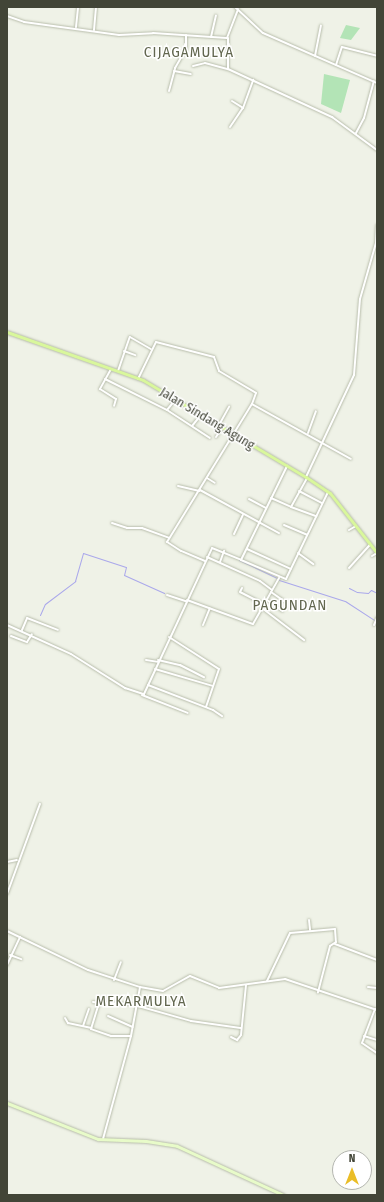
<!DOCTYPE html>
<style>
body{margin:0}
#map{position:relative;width:384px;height:1202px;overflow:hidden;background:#eff2e7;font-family:"Fira Sans Condensed",sans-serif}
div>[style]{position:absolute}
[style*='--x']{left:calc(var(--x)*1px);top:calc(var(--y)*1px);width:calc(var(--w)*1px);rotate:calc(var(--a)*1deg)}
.green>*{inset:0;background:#b3e4b6}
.stream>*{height:1px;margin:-0.5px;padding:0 0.5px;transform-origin:0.5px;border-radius:0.5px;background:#aaa8eb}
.roads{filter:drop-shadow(0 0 1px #b8bdab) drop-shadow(0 0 1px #b8bdab)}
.minor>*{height:2px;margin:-1px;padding:0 1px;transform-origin:1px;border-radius:1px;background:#fff}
.secondary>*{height:3px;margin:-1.5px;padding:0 1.5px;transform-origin:1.5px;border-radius:1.5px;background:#e8fbc9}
.primary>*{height:3px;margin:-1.5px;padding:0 1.5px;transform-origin:1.5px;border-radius:1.5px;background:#d9f79c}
span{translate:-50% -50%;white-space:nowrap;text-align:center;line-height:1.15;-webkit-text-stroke:3px #fff;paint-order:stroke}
.street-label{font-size:13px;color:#424537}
.quarter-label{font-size:15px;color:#62674f;letter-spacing:1px}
.frame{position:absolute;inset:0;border:8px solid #424537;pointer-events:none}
.north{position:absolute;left:332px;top:1150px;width:40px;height:40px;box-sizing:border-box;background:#fff;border:1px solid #b3b5af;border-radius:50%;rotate:0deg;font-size:11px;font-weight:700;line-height:16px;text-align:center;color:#424537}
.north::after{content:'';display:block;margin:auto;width:14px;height:18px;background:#eabd27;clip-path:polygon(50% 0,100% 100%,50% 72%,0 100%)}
</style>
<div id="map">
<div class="green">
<i style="clip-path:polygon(346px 25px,360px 28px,351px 40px,340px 38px)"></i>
<i style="clip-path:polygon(324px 74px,350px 80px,341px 113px,321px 104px)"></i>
</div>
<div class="stream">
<i style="--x:239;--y:560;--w:42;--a:25.3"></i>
<i style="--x:279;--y:580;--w:69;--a:17.7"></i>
<i style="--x:345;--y:601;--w:35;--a:33"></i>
<i style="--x:349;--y:588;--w:9;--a:27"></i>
<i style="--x:357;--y:592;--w:11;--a:5"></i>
<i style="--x:368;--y:593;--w:4;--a:-45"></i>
<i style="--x:371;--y:590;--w:7;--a:27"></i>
<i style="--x:40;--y:615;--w:12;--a:-66"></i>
<i style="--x:45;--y:604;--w:38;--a:-37"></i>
<i style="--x:75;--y:581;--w:29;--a:-74"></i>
<i style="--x:83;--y:553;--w:45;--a:18"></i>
<i style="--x:126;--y:567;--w:8;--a:104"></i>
<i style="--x:124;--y:575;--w:44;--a:24.2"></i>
</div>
<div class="roads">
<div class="minor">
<i style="--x:235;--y:7;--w:38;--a:43"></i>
<i style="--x:263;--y:33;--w:124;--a:23.7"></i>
<i style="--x:7;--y:16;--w:18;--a:19"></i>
<i style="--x:24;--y:22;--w:96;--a:7.8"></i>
<i style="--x:119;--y:35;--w:34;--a:-3"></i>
<i style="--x:153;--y:33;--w:74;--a:3.9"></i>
<i style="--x:227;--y:38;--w:31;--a:-69"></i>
<i style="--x:76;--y:27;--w:20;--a:-84"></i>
<i style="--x:94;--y:30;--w:23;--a:-85"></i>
<i style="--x:211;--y:37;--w:22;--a:-77"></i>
<i style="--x:228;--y:38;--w:31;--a:90"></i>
<i style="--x:228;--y:69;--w:115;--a:24.8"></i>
<i style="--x:332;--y:117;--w:56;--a:36.3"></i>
<i style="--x:315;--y:56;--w:31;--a:-79"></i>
<i style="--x:336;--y:65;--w:19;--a:-72"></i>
<i style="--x:342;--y:47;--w:36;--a:14"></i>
<i style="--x:193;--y:66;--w:12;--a:-14"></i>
<i style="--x:205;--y:63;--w:24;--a:15"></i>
<i style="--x:174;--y:71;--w:17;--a:10"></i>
<i style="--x:169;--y:91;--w:24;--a:-75"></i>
<i style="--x:175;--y:68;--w:22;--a:-60"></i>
<i style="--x:186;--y:49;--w:14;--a:-90"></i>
<i style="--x:232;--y:101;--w:13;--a:32"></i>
<i style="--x:230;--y:127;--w:23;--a:-56"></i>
<i style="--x:243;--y:108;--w:30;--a:-70"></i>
<i style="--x:356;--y:133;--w:17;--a:-62"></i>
<i style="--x:364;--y:118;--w:38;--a:-75"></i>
<i style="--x:124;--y:351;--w:12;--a:20"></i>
<i style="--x:111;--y:369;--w:23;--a:119"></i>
<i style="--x:100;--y:389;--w:19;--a:32"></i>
<i style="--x:116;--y:399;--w:7;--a:106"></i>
<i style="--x:118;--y:371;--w:36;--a:-71"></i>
<i style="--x:130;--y:337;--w:24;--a:30"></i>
<i style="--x:105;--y:379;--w:69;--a:26.6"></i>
<i style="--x:167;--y:410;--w:13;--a:-51"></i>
<i style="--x:138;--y:379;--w:41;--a:-64.1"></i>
<i style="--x:156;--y:342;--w:60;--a:14.5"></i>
<i style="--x:214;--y:357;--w:15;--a:70"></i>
<i style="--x:219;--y:371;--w:43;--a:30.7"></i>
<i style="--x:256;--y:393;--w:12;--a:110"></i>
<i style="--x:167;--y:410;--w:51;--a:33.1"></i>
<i style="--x:219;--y:425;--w:21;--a:-61"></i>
<i style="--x:192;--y:426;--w:14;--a:-51"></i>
<i style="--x:308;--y:433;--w:23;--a:-70"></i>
<i style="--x:216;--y:437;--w:11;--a:-56"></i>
<i style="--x:306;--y:477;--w:113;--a:-64.8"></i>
<i style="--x:354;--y:375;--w:76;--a:-85.5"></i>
<i style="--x:360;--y:299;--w:58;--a:-74.1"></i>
<i style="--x:376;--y:243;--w:18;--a:-87"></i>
<i style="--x:207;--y:478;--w:9;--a:32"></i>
<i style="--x:178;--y:486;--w:22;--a:13"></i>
<i style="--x:200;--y:490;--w:90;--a:28.6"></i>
<i style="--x:299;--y:491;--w:26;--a:28"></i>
<i style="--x:271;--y:498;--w:22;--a:24"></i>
<i style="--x:291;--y:507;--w:33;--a:-61"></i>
<i style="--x:249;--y:499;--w:19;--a:28"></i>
<i style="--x:291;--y:507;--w:27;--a:20"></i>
<i style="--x:112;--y:523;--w:16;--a:18"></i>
<i style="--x:127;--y:528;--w:15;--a:0"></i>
<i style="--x:142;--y:528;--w:29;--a:20"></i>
<i style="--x:284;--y:525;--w:25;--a:23"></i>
<i style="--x:349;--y:530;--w:8;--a:-30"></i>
<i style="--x:234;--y:534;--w:21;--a:-65"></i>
<i style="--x:247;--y:549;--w:48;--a:24.4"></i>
<i style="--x:298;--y:553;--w:19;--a:36"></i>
<i style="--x:372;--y:556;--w:6;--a:-31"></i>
<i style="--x:207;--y:557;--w:58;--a:24.4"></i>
<i style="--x:260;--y:581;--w:15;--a:37"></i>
<i style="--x:241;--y:560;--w:49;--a:22.9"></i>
<i style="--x:286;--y:579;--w:97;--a:-64.2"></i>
<i style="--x:205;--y:561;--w:26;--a:-157"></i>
<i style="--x:181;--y:551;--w:17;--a:-147"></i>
<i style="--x:167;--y:542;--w:162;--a:-58.4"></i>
<i style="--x:252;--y:404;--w:113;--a:29.1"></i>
<i style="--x:220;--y:562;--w:12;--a:-70"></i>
<i style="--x:349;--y:568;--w:31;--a:-48"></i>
<i style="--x:242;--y:588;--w:4;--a:117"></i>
<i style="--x:240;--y:592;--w:27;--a:27"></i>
<i style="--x:271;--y:592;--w:16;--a:35"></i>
<i style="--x:167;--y:595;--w:20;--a:18"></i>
<i style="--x:187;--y:600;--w:70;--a:20"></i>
<i style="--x:253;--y:624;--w:53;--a:-60.5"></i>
<i style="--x:267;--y:600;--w:19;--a:35"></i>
<i style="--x:262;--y:608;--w:53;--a:37.3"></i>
<i style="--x:7;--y:625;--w:70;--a:24.4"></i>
<i style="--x:71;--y:654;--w:64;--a:32.2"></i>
<i style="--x:125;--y:688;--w:20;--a:18"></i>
<i style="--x:144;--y:694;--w:161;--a:-65"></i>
<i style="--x:212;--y:548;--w:31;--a:22"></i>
<i style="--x:241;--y:560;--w:105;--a:-63.9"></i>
<i style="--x:203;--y:625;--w:18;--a:-68"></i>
<i style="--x:374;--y:625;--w:8;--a:-67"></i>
<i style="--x:22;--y:630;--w:13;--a:-67"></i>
<i style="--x:27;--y:618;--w:33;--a:21"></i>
<i style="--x:11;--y:636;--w:17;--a:21"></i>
<i style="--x:27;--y:642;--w:9;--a:-58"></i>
<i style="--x:169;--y:637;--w:59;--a:32.6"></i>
<i style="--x:219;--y:669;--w:40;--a:108.9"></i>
<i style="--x:146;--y:660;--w:12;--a:9"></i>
<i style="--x:158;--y:660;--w:23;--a:13"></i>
<i style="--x:180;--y:665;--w:27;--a:27"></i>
<i style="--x:155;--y:669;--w:60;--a:16.3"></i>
<i style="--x:148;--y:685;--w:70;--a:21"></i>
<i style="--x:213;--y:710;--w:11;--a:34"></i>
<i style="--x:142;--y:695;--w:49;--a:21.4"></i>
<i style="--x:7;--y:862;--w:10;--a:-11"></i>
<i style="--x:7;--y:894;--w:96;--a:-69.9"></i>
<i style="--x:309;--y:920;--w:10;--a:84"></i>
<i style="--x:7;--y:931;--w:90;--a:25.7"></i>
<i style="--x:88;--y:970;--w:55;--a:18.1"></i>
<i style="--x:140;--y:987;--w:23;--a:10"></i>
<i style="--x:163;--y:991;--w:31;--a:-29"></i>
<i style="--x:190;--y:976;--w:31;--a:22"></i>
<i style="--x:219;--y:988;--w:67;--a:-7.8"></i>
<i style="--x:285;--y:979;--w:97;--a:18.6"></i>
<i style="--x:335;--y:944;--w:45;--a:20.9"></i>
<i style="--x:10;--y:955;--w:12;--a:20"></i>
<i style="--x:7;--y:965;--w:31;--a:-65"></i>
<i style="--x:114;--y:980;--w:19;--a:-69"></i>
<i style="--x:267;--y:981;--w:53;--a:-64.4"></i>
<i style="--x:290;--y:933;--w:45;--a:-5.1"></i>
<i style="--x:335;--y:929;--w:13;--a:86"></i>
<i style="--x:336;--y:942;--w:7;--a:146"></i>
<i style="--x:330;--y:946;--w:48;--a:104.6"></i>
<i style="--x:368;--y:987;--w:9;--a:6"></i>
<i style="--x:93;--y:1002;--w:6;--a:9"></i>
<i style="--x:375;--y:1009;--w:36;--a:111"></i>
<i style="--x:362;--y:1043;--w:18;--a:34"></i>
<i style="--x:108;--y:1016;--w:27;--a:24"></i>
<i style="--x:65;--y:1018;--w:6;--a:59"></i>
<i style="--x:68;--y:1023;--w:24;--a:12"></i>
<i style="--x:83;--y:1026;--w:18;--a:-71"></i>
<i style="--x:131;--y:1036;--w:20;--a:180"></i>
<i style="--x:111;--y:1036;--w:21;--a:-161"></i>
<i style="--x:91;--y:1029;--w:27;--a:-73"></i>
<i style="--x:99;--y:1003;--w:32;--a:2"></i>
<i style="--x:131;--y:1004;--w:62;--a:15.8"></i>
<i style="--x:191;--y:1021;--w:50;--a:8"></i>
<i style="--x:364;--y:1036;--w:14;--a:17"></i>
<i style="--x:231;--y:1037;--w:7;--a:27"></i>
<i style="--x:237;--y:1040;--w:6;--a:-51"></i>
<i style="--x:241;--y:1035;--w:50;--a:-84.3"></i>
<i style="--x:103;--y:1139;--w:107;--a:-74.8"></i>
<i style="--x:131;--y:1036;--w:50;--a:-79.6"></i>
</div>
<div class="secondary">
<i style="--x:7;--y:1103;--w:98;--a:21.6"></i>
<i style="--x:98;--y:1139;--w:48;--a:2.4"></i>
<i style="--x:146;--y:1141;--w:31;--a:9"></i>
<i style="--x:177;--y:1146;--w:117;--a:24.8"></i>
</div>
<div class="primary">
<i style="--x:7;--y:332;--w:144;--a:19.4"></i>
<i style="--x:143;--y:380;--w:190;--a:30.8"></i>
<i style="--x:306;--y:477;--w:29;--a:34"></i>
<i style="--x:330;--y:493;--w:76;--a:51.9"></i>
</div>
</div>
<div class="street-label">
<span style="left:207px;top:419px;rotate:31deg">Jalan Sindang Agung</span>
</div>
<div class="quarter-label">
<span style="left:189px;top:53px">CIJAGAMULYA</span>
<span style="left:290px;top:606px">PAGUNDAN</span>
<span style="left:141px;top:1002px">MEKARMULYA</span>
</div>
<div class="frame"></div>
<div class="north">N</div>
</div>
